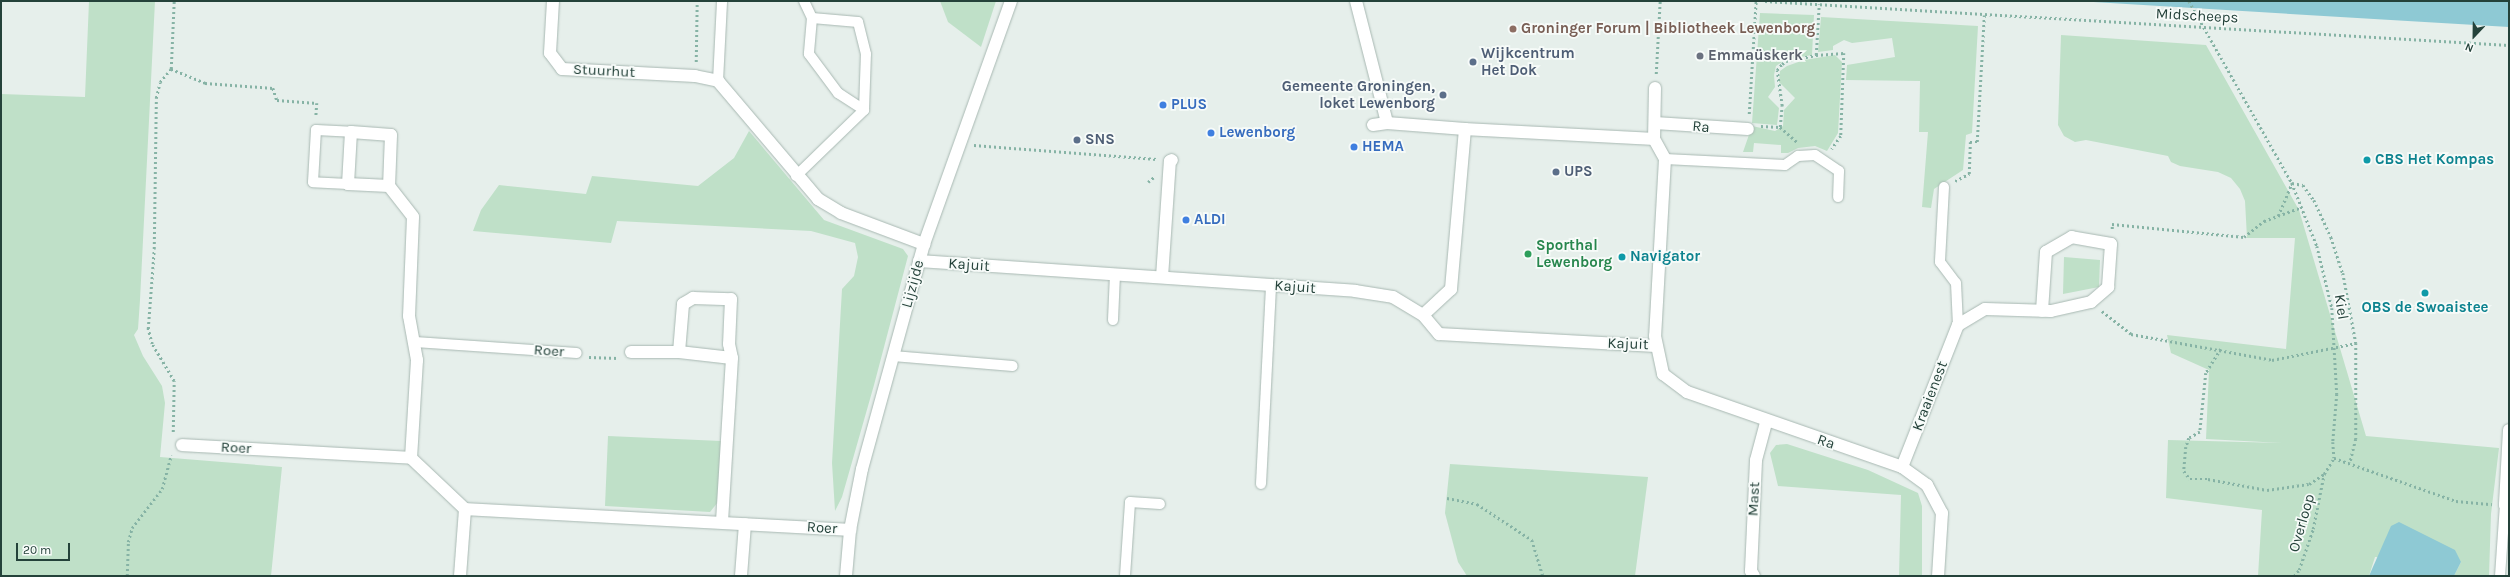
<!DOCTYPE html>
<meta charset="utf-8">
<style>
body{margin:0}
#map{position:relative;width:2510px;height:577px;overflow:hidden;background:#e6efeb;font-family:Karla,sans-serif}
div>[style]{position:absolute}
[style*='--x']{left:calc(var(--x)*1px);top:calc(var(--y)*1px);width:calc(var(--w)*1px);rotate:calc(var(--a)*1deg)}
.green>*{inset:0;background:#bfe0c8}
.water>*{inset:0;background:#8ec9d4}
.path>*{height:2.5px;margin-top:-1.25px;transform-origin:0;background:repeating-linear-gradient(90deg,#86b3a5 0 2px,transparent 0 5px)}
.roads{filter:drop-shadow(0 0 1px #a8b8b2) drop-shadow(0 0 1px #a8b8b2)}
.service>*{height:10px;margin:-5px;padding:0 5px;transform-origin:5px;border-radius:5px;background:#fff}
.pedestrian>*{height:12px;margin:-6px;padding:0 6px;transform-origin:6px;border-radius:6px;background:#fff}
.minor>*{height:12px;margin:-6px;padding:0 6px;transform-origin:6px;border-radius:6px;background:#fff}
.tertiary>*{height:12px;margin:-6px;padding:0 6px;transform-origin:6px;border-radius:6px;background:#fff}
.dots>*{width:11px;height:11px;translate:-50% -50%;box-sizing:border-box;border:2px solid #f7fbf9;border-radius:50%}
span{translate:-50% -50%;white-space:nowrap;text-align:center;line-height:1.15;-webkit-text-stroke:3.5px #f7fbf9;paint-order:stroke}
.street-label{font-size:15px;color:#24423a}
.education-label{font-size:15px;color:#785e54;font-weight:700}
.left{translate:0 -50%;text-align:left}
.service-label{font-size:15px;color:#4e5e75;font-weight:700}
.right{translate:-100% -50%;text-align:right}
.worship-label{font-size:15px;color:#5b616d;font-weight:700}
.shop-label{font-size:15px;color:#366cbe;font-weight:700}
.culture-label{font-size:15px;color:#0d838f;font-weight:700}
.leisure-label{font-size:15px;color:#27864d;font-weight:700}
.frame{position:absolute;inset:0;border:2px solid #24423a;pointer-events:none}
.north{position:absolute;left:2454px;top:16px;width:40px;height:40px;-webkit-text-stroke:3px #f7fbf9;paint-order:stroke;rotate:202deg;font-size:11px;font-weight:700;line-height:16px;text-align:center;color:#24423a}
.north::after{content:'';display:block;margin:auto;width:14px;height:18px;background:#24423a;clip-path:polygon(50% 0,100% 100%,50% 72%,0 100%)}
.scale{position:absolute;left:16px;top:543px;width:54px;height:18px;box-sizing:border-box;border:2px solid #24423a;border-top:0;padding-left:5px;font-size:12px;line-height:14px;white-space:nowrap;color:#24423a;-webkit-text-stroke:3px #f7fbf9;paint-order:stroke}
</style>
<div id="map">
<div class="green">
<i style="clip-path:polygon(89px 1px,155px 1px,140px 300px,138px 329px,134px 335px,143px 356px,162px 386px,165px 403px,160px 457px,282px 467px,271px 576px,1px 576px,1px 94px,85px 97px)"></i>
<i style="clip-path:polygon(940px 1px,996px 1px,981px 47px,948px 22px)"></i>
<i style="clip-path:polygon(1760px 13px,1814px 15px,1812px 55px,1785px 60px,1776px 66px,1774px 75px,1775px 87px,1768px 97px,1779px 108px,1777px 125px,1752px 123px)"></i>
<i style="clip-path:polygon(1821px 17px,1978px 26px,1972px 133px,1966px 135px,1963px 170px,1934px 189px,1931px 208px,1922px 207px,1928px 132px,1919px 132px,1920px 81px,1846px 80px,1847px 65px,1895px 57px,1892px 38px,1852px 43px,1844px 40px,1833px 46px,1833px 50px,1818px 52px)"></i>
<i style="clip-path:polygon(2061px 35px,2206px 45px,2299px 210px,2366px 436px,2499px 448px,2491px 514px,2489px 576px,2454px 576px,2461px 562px,2375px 557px,2369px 576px,2258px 576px,2262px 510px,2166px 498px,2168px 440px,2282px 443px,2206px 439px,2209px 370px,2171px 353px,2167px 335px,2286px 349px,2295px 238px,2247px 238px,2245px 201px,2240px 189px,2231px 178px,2218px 172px,2180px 166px,2171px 162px,2168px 156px,2086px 140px,2075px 142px,2064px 136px,2058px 125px)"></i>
<i style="clip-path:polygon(1835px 55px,1842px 62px,1838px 133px,1827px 151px,1815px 146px,1798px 148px,1788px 153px,1781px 153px,1781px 145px,1754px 143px,1753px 152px,1743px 152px,1752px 126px,1775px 131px,1783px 126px,1784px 110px,1795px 98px,1779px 82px,1780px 71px,1787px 66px,1804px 60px)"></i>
<i style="clip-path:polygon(749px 131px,824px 220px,903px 249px,908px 256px,874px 385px,842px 497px,835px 511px,832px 463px,842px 289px,854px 276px,858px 257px,855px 243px,811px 231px,617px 221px,611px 243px,473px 231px,481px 210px,499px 185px,586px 194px,592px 176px,698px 186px,734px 158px)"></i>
<i style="clip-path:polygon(2064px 257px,2100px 260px,2099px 287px,2063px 294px)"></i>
<i style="clip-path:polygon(608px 436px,721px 441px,718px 502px,710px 512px,605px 506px)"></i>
<i style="clip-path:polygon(1787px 444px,1868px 470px,1918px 493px,1922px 506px,1922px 576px,1899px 576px,1901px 495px,1778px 486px,1770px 453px,1776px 445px)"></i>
<i style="clip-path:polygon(1450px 464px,1648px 477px,1635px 576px,1467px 576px,1458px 562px,1445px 513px)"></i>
</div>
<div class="water">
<i style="clip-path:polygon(2077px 1px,2509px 1px,2509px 27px,2374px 19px)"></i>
<i style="clip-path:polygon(2399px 522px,2455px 550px,2461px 562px,2454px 576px,2369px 576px,2391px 526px)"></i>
</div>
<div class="path">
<i style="--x:1765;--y:1;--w:745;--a:3.38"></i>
<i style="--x:2189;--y:1;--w:209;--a:60.5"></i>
<i style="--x:2292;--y:183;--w:68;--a:68.4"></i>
<i style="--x:2317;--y:246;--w:64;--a:76.4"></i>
<i style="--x:2332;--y:308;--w:86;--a:86.7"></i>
<i style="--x:2337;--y:394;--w:48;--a:94.8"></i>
<i style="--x:2333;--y:442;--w:16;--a:86"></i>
<i style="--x:2334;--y:458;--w:129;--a:19.4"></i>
<i style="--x:2456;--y:501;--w:36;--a:5"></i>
<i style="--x:1816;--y:55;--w:51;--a:-86.6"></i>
<i style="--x:696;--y:62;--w:61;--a:-89.1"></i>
<i style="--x:171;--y:69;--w:37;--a:22"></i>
<i style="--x:205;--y:83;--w:68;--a:4.2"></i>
<i style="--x:273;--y:88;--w:13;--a:72"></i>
<i style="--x:277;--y:100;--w:40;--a:4.3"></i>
<i style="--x:317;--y:103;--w:14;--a:94"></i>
<i style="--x:1656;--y:74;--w:73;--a:-86.9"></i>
<i style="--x:1749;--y:114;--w:113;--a:-86.5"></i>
<i style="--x:1761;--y:126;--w:19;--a:3"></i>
<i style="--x:1780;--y:127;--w:21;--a:-85"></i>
<i style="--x:1782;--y:106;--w:36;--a:-98"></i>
<i style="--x:1777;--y:70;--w:8;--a:-50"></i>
<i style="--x:1782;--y:64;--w:5;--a:-37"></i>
<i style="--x:1786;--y:61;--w:31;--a:-11"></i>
<i style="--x:1816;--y:55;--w:28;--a:-4"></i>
<i style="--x:1844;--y:53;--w:83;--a:92.1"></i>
<i style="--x:1841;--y:136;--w:16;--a:125"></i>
<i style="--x:1780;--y:127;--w:23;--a:41"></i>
<i style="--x:974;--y:145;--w:183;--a:4.4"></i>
<i style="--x:1955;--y:181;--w:16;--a:-27"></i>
<i style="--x:1969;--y:174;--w:32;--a:-88"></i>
<i style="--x:1970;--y:142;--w:7;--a:0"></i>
<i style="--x:1977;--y:142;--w:127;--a:-86.8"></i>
<i style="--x:1148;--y:182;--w:8;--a:-40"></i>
<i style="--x:2278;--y:216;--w:36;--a:-67"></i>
<i style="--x:2292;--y:183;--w:11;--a:10"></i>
<i style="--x:2303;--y:185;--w:19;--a:54"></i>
<i style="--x:2314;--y:200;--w:41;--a:65.3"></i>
<i style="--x:2331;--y:237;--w:38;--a:72"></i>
<i style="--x:2343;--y:273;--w:71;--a:79.5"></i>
<i style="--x:2356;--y:343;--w:96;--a:90"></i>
<i style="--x:2356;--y:439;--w:25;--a:104"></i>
<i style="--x:2112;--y:229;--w:5;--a:-90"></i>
<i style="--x:2112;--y:224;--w:133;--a:5.6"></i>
<i style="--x:2244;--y:237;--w:26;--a:-39"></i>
<i style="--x:2264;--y:221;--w:40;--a:-20.2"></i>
<i style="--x:2102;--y:311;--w:37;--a:38"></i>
<i style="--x:2131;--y:334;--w:143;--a:10.4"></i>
<i style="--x:2272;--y:360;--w:86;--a:-11.4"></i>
<i style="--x:2221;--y:349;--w:28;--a:122"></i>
<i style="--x:2206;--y:373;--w:59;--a:95.8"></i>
<i style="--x:2200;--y:432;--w:13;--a:151"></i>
<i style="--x:2189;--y:438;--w:9;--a:108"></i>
<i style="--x:2186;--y:447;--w:24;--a:95"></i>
<i style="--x:2184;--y:471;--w:10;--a:53"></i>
<i style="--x:2190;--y:479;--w:18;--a:0"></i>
<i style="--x:2208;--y:479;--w:60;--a:10.6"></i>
<i style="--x:2267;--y:490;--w:42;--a:-8.1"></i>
<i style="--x:2309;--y:484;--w:18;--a:-34"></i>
<i style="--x:2324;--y:474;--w:19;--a:-58"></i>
<i style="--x:589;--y:357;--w:29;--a:2"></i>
<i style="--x:173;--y:432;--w:51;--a:-88.9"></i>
<i style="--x:174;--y:381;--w:43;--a:-120.7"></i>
<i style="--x:152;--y:344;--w:16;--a:-105"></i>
<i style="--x:148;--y:329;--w:80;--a:-85.7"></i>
<i style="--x:154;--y:249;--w:151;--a:-89.2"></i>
<i style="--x:156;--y:98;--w:16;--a:-76"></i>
<i style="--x:160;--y:82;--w:17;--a:-50"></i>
<i style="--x:171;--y:69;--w:68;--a:-87.5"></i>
<i style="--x:1447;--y:498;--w:31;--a:11"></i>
<i style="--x:1477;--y:504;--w:66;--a:33.2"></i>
<i style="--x:1532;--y:540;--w:38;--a:73"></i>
<i style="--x:127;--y:576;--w:34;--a:-88"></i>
<i style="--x:128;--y:542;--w:15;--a:-74"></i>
<i style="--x:132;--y:528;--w:49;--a:-52.4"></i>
<i style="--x:162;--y:489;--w:35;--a:-75"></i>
<i style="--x:2294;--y:576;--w:8;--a:-50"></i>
<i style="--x:2299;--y:570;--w:43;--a:-71.1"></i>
<i style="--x:2313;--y:529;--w:56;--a:-78.7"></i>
</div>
<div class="roads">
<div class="service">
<i style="--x:812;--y:18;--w:36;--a:95"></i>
<i style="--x:809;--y:54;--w:49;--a:53.4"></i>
<i style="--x:838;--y:93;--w:31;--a:33"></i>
<i style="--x:718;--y:81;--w:80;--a:-87.1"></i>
<i style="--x:1665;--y:159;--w:120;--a:2.9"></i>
<i style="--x:1785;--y:165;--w:16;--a:-35"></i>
<i style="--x:1798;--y:156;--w:17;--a:-3"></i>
<i style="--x:1815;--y:155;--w:29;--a:34"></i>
<i style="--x:1839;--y:171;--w:26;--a:92"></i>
<i style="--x:796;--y:176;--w:95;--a:-44.1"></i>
<i style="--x:864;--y:110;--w:56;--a:-88"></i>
<i style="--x:866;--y:54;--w:33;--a:-104"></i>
<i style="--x:858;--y:22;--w:46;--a:-175"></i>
<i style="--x:812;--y:18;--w:19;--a:-115"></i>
<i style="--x:348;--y:184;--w:35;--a:-177"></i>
<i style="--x:313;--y:182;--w:52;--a:-86.7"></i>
<i style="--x:316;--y:130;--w:35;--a:3"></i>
<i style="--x:1944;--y:187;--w:75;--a:93.1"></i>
<i style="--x:1940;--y:262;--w:26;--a:53"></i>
<i style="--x:1956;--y:283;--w:42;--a:87.3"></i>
<i style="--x:1113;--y:320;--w:46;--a:-87.5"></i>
<i style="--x:415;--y:342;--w:162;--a:3.9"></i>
<i style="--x:893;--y:356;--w:120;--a:4.8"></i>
<i style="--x:1261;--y:484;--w:199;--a:-87.1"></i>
<i style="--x:1125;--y:576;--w:74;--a:-86.1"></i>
<i style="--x:1130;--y:502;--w:30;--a:4"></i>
<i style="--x:2500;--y:576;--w:71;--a:-86"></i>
</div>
<div class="pedestrian">
<i style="--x:1356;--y:1;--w:126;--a:75.7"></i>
<i style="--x:1387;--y:123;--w:78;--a:4.4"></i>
<i style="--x:1465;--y:129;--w:161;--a:95"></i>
<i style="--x:1451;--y:289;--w:38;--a:137"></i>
<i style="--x:1655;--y:88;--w:51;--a:91.1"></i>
<i style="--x:1654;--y:139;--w:23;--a:61"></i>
<i style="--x:1655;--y:123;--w:93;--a:3.7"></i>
<i style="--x:1373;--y:125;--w:14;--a:-8"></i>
<i style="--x:1465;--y:129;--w:189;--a:3"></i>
<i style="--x:1162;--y:277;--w:116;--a:-86.1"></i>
<i style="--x:1170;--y:161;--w:2;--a:-27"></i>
</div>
<div class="minor">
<i style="--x:553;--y:1;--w:52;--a:93.3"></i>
<i style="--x:550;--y:53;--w:20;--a:53"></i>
<i style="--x:562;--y:69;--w:133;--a:3"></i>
<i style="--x:695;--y:76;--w:24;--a:12"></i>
<i style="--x:718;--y:81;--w:155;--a:49.7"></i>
<i style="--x:818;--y:199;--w:27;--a:31"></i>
<i style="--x:841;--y:213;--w:89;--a:20.5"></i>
<i style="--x:1665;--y:159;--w:177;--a:93.2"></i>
<i style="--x:1655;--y:336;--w:39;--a:78"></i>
<i style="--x:1663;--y:374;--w:30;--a:37"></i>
<i style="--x:1687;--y:392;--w:228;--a:19.2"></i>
<i style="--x:1902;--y:467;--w:31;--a:36"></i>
<i style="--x:1927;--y:485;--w:32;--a:62"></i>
<i style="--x:1942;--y:513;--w:63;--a:93.6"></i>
<i style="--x:389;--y:186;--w:41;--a:-177.2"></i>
<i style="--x:348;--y:184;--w:52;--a:-86.7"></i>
<i style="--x:351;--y:132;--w:40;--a:4.3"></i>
<i style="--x:391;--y:135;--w:51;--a:92.2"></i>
<i style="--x:389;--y:186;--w:39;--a:52"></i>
<i style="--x:413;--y:217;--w:99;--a:92.3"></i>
<i style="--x:409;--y:316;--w:45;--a:79.7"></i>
<i style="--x:417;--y:360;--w:98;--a:93.5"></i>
<i style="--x:411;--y:458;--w:74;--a:43.4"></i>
<i style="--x:465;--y:509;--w:386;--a:3.1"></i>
<i style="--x:919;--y:261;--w:437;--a:3.9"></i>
<i style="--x:1355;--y:291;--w:38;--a:9"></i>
<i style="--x:1393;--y:297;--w:35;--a:31"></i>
<i style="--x:1423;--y:315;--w:25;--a:50"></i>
<i style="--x:1439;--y:334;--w:217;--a:3.2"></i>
<i style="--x:631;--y:352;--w:48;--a:0"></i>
<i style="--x:679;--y:352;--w:53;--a:6.5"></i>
<i style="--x:679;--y:352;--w:48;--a:-85.2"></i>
<i style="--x:683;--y:304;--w:12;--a:-31"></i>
<i style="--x:693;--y:298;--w:38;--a:2"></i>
<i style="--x:731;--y:299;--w:45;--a:92.5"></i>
<i style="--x:729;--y:344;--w:14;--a:78"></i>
<i style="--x:732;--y:358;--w:164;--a:93.5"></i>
<i style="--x:2509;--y:430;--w:75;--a:93.1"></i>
<i style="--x:2505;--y:505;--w:4;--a:0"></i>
<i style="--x:182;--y:445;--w:229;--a:3.2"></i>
<i style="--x:1902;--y:467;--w:153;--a:-68.5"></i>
<i style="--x:1958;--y:325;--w:31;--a:-31"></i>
<i style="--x:1985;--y:309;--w:66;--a:1.7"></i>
<i style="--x:2051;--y:311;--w:41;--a:-12.7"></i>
<i style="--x:2091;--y:302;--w:23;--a:-41"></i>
<i style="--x:2108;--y:287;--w:43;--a:-86"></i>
<i style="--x:2111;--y:244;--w:40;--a:-170"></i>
<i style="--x:2072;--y:237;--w:30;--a:150"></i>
<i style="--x:2046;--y:252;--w:59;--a:93.9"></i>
<i style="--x:460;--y:576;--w:67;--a:-85.7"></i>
<i style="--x:741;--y:576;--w:52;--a:-85.6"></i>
<i style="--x:1754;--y:576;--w:6;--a:-121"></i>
<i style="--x:1751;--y:571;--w:111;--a:-87.4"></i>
<i style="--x:1756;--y:460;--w:39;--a:-75"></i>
</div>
<div class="tertiary">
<i style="--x:846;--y:576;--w:46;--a:-85"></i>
<i style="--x:850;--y:530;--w:62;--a:-78.9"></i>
<i style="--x:862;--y:469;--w:233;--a:-74.6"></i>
<i style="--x:924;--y:244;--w:258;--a:-70.3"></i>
</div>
</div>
<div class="dots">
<i style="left:1513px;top:29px;background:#8d6e63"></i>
<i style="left:1700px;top:56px;background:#6b7280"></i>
<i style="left:1473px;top:62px;background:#5c6f8a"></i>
<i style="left:1443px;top:95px;background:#5c6f8a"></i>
<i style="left:1163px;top:105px;background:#3f7fe0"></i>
<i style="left:1211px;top:133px;background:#3f7fe0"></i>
<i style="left:1077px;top:140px;background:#5c6f8a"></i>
<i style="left:1354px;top:147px;background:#3f7fe0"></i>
<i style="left:2367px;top:160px;background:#0f9aa8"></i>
<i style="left:1556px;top:172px;background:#5c6f8a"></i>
<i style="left:1186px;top:220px;background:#3f7fe0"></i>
<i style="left:1528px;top:254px;background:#2e9e5b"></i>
<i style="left:1622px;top:257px;background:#0f9aa8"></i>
<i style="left:2425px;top:293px;background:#0f9aa8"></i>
</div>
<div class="street-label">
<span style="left:2197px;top:16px;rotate:3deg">Midscheeps</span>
<span style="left:604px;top:71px;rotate:3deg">Stuurhut</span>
<span style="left:1701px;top:127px;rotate:5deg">Ra</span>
<span style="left:969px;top:265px;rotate:4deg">Kajuit</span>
<span style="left:913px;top:284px;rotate:-75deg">Lijzijde</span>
<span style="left:1295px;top:287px;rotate:4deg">Kajuit</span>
<span style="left:2341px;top:307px;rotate:81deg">Kiel</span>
<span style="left:1628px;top:344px;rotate:2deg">Kajuit</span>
<span style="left:549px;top:351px;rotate:4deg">Roer</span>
<span style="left:1930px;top:396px;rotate:-69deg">Kraaienest</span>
<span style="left:1826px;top:442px;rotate:19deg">Ra</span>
<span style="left:236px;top:448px;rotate:3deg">Roer</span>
<span style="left:1754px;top:499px;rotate:-87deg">Mast</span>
<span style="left:2302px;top:523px;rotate:-74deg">Overloop</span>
<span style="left:822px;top:528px;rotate:4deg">Roer</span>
</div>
<div class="education-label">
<span class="left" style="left:1521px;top:29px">Groninger Forum | Bibliotheek Lewenborg</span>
</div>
<div class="service-label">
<span class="left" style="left:1481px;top:62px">Wijkcentrum<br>Het Dok</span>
<span class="right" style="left:1435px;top:95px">Gemeente Groningen,<br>loket Lewenborg</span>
<span class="left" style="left:1085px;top:140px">SNS</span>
<span class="left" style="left:1564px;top:172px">UPS</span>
</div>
<div class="worship-label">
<span class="left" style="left:1708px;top:56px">Emmaüskerk</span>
</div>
<div class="shop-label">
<span class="left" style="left:1171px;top:105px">PLUS</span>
<span class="left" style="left:1219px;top:133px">Lewenborg</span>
<span class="left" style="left:1362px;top:147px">HEMA</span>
<span class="left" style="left:1194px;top:220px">ALDI</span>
</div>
<div class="culture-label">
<span class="left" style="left:2375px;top:160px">CBS Het Kompas</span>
<span class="left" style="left:1630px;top:257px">Navigator</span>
<span style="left:2425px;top:308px">OBS de Swoaistee</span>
</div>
<div class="leisure-label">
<span class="left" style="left:1536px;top:254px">Sporthal<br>Lewenborg</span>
</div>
<div class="frame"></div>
<div class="north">N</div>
<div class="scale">20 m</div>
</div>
